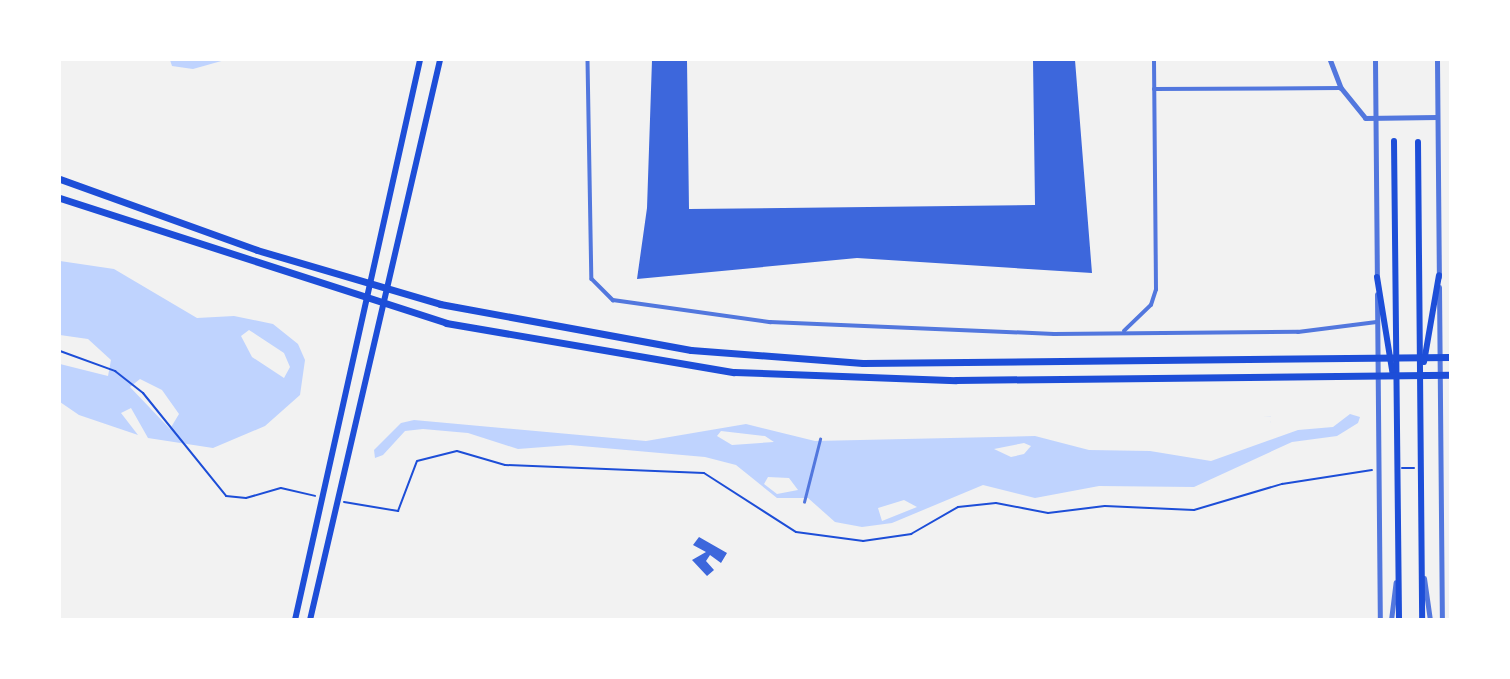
<!DOCTYPE html>
<style>
body{margin:0}
#map{position:relative;width:1510px;height:679px;overflow:hidden;background:#f2f2f2;font-family:Karla,sans-serif}
div>[style]{position:absolute}
[style*='--x']{left:calc(var(--x)*1px);top:calc(var(--y)*1px);width:calc(var(--w)*1px);rotate:calc(var(--a)*1deg)}
.water>*{inset:0;background:#bfd3fe}
.building>*{inset:0;background:#3d67dc}
.path>*{height:2px;margin:-1px;padding:0 1px;transform-origin:1px;border-radius:1px;background:#1d4ed8}
.pedestrian>*{height:2.5px;margin:-1.25px;padding:0 1.25px;transform-origin:1.25px;border-radius:1.25px;background:#5277de}
.minor>*{height:3.5px;margin:-1.75px;padding:0 1.75px;transform-origin:1.75px;border-radius:1.75px;background:#5277de}
.tertiary>*{height:5px;margin:-2.5px;padding:0 2.5px;transform-origin:2.5px;border-radius:2.5px;background:#5277de}
.primary>*{height:6px;margin:-3px;padding:0 3px;transform-origin:3px;border-radius:3px;background:#1d4ed8}
.motorway>*{height:7px;margin:-3.5px;padding:0 3.5px;transform-origin:3.5px;border-radius:3.5px;background:#1d4ed8}
span{translate:-50% -50%;white-space:nowrap;text-align:center;line-height:1.15;-webkit-text-stroke:6px #fff;paint-order:stroke}
.frame{position:absolute;inset:0;border:61px solid #fff;pointer-events:none}
</style>
<div id="map">
<div class="water">
<i style="clip-path:polygon(170px 60px,225px 60px,193px 69px,172px 66px)"></i>
<i style="clip-path:polygon(evenodd,60px 261px,114px 269px,197px 318px,234px 316px,273px 324px,298px 344px,305px 360px,300px 395px,265px 426px,213px 448px,148px 438px,131px 408px,121px 413px,138px 435px,79px 415px,60px 402px,60px 364px,108px 376px,111px 360px,88px 339px,60px 335px,60px 261px,249px 330px,284px 353px,290px 367px,284px 378px,252px 357px,241px 336px,249px 330px,60px 261px,140px 379px,162px 390px,179px 414px,170px 429px,130px 387px,140px 379px)"></i>
<i style="clip-path:polygon(evenodd,1350px 414px,1360px 417px,1358px 423px,1337px 436px,1292px 442px,1194px 487px,1099px 486px,1035px 498px,983px 485px,892px 523px,862px 527px,835px 522px,808px 498px,777px 498px,736px 465px,705px 457px,570px 445px,518px 449px,468px 433px,423px 429px,405px 431px,383px 455px,375px 458px,374px 450px,401px 423px,414px 420px,646px 441px,746px 424px,815px 441px,1035px 436px,1089px 450px,1150px 451px,1211px 461px,1298px 430px,1333px 427px,1350px 414px,721px 431px,765px 436px,774px 442px,732px 445px,717px 436px,721px 431px,1350px 414px,1024px 443px,1031px 446px,1024px 454px,1011px 457px,994px 449px,1024px 443px,1350px 414px,768px 477px,789px 478px,798px 490px,777px 494px,764px 484px,768px 477px,1350px 414px,904px 500px,917px 507px,882px 521px,878px 508px,904px 500px)"></i>
</div>
<div class="building">
<i style="clip-path:polygon(652px 60px,687px 60px,689px 209px,1035px 205px,1033px 60px,1075px 60px,1092px 273px,857px 258px,637px 279px,647px 208px)"></i>
<i style="clip-path:polygon(699px 537px,727px 553px,721px 563px,710px 555px,706px 561px,714px 570px,707px 576px,692px 560px,706px 552px,693px 545px)"></i>
</div>
<div class="path">
<i style="--x:60;--y:351;--w:59;--a:20"></i>
<i style="--x:115;--y:371;--w:36;--a:38"></i>
<i style="--x:143;--y:393;--w:132;--a:51.1"></i>
<i style="--x:226;--y:496;--w:20;--a:6"></i>
<i style="--x:246;--y:498;--w:36;--a:-16"></i>
<i style="--x:281;--y:488;--w:35;--a:13"></i>
<i style="--x:1402;--y:468;--w:12;--a:0"></i>
<i style="--x:344;--y:502;--w:55;--a:9.5"></i>
<i style="--x:398;--y:511;--w:53;--a:-69.2"></i>
<i style="--x:417;--y:461;--w:41;--a:-14"></i>
<i style="--x:457;--y:451;--w:50;--a:16.3"></i>
<i style="--x:505;--y:465;--w:199;--a:2.3"></i>
<i style="--x:704;--y:473;--w:109;--a:32.7"></i>
<i style="--x:796;--y:532;--w:68;--a:7.7"></i>
<i style="--x:863;--y:541;--w:49;--a:-8.3"></i>
<i style="--x:911;--y:534;--w:54;--a:-29.9"></i>
<i style="--x:958;--y:507;--w:38;--a:-6"></i>
<i style="--x:996;--y:503;--w:53;--a:10.9"></i>
<i style="--x:1048;--y:513;--w:57;--a:-7"></i>
<i style="--x:1105;--y:506;--w:89;--a:2.6"></i>
<i style="--x:1194;--y:510;--w:92;--a:-16.5"></i>
<i style="--x:1282;--y:484;--w:91;--a:-8.8"></i>
</div>
<div class="pedestrian">
<i style="--x:804;--y:502;--w:65;--a:-75.7"></i>
</div>
<div class="minor">
<i style="--x:588;--y:60;--w:219;--a:89"></i>
<i style="--x:592;--y:279;--w:30;--a:45"></i>
<i style="--x:613;--y:300;--w:159;--a:8"></i>
<i style="--x:770;--y:322;--w:284;--a:2.4"></i>
<i style="--x:1054;--y:334;--w:244;--a:-0.5"></i>
<i style="--x:1298;--y:332;--w:79;--a:-7.3"></i>
<i style="--x:1154;--y:89;--w:187;--a:-0.3"></i>
<i style="--x:1124;--y:331;--w:37;--a:-44"></i>
<i style="--x:1151;--y:305;--w:16;--a:-72"></i>
<i style="--x:1156;--y:290;--w:230;--a:-90.5"></i>
</div>
<div class="tertiary">
<i style="--x:1330;--y:60;--w:30;--a:69"></i>
<i style="--x:1341;--y:88;--w:38;--a:51"></i>
<i style="--x:1365;--y:118;--w:72;--a:-0.8"></i>
<i style="--x:1375;--y:60;--w:220;--a:89.5"></i>
<i style="--x:1437;--y:60;--w:217;--a:89.5"></i>
<i style="--x:1439;--y:287;--w:333;--a:89.5"></i>
<i style="--x:1377;--y:294;--w:326;--a:89.5"></i>
<i style="--x:1424;--y:578;--w:42;--a:81.9"></i>
<i style="--x:1391;--y:620;--w:38;--a:-83"></i>
</div>
<div class="primary">
<i style="--x:1394;--y:141;--w:479;--a:89.4"></i>
<i style="--x:1418;--y:142;--w:478;--a:89.5"></i>
<i style="--x:1377;--y:277;--w:100;--a:80.8"></i>
<i style="--x:1424;--y:362;--w:88;--a:-80.2"></i>
<i style="--x:295;--y:620;--w:574;--a:-77.42"></i>
<i style="--x:310;--y:620;--w:575;--a:-76.93"></i>
</div>
<div class="motorway">
<i style="--x:60;--y:179;--w:209;--a:19.8"></i>
<i style="--x:257;--y:250;--w:191;--a:16.4"></i>
<i style="--x:440;--y:304;--w:255;--a:10.4"></i>
<i style="--x:691;--y:350;--w:172;--a:4.3"></i>
<i style="--x:863;--y:363;--w:587;--a:-0.59"></i>
<i style="--x:60;--y:198;--w:406;--a:17.9"></i>
<i style="--x:446;--y:323;--w:292;--a:9.7"></i>
<i style="--x:734;--y:372;--w:222;--a:2.1"></i>
<i style="--x:956;--y:380;--w:494;--a:-0.6"></i>
</div>
<div class="frame"></div>
</div>
